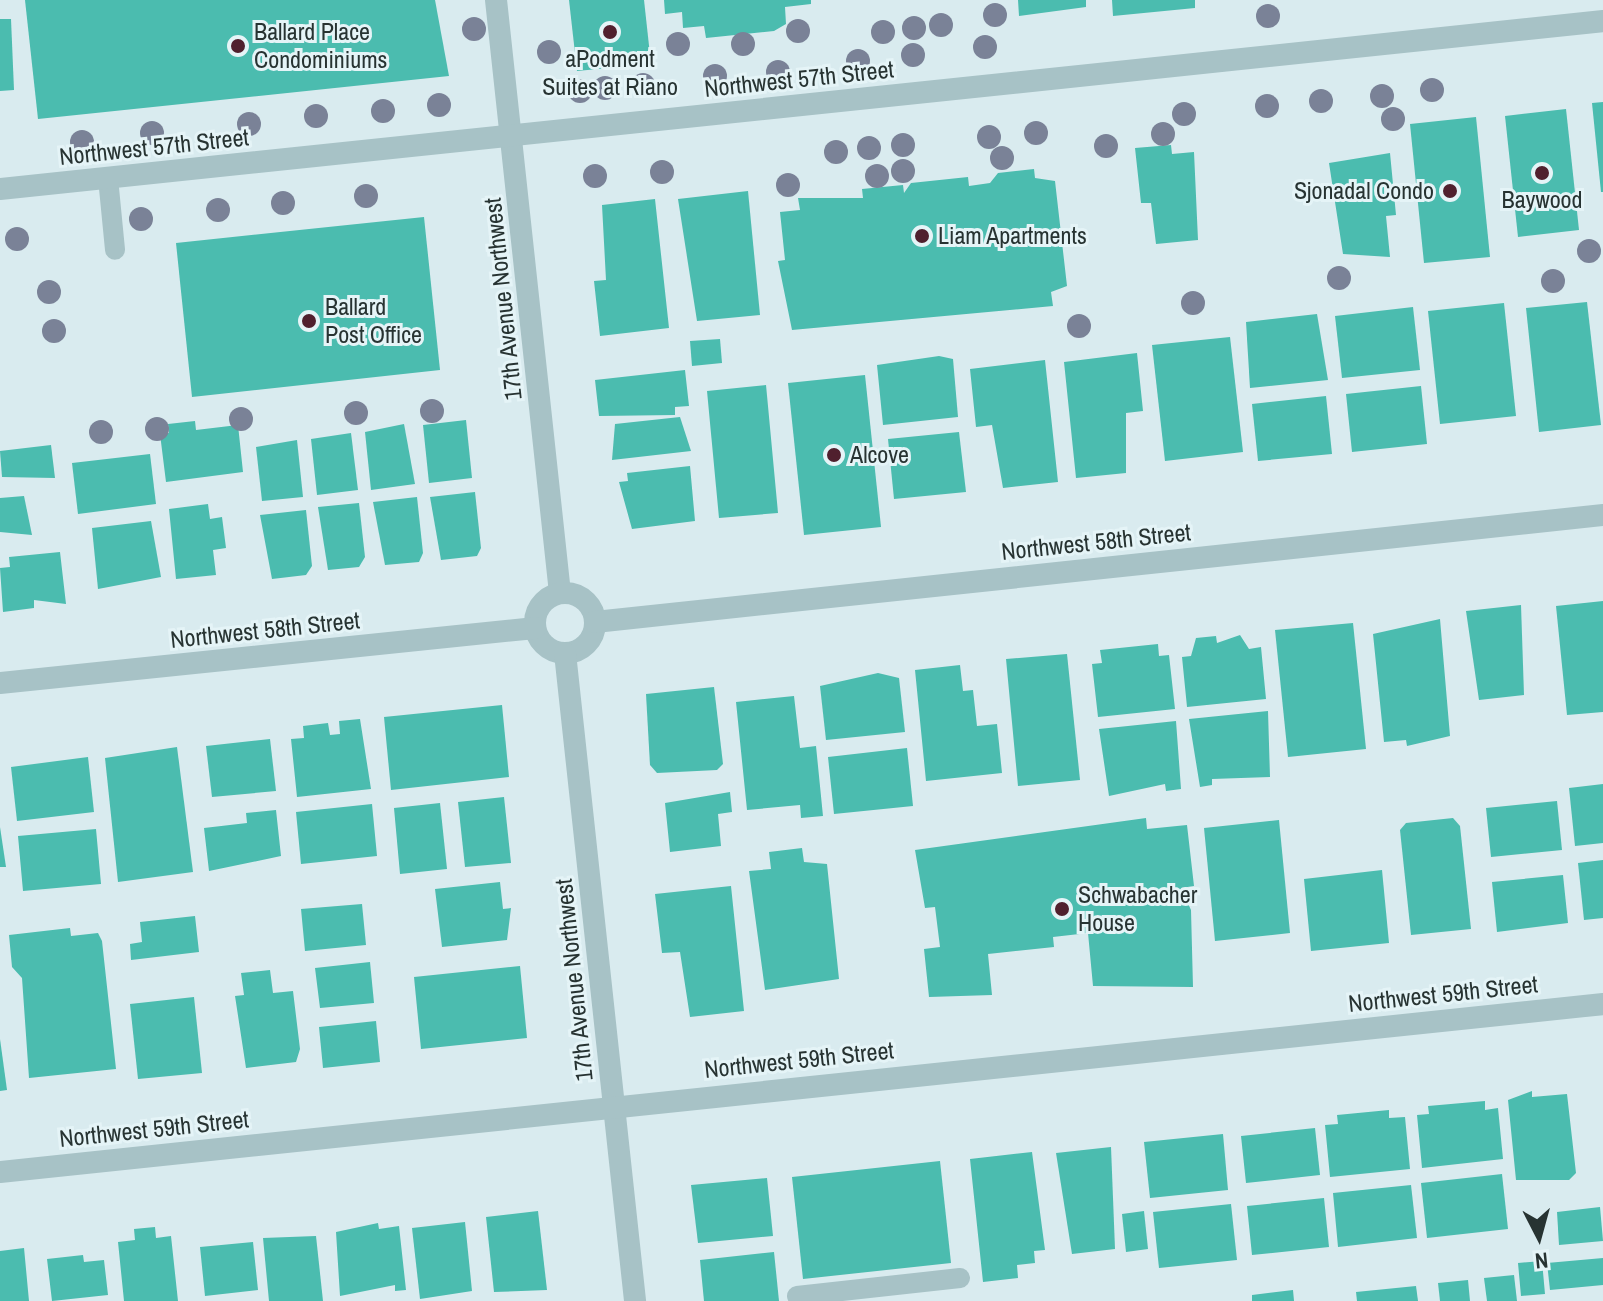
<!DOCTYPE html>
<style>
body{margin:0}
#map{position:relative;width:1603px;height:1301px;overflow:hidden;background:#d9ebef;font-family:"Archivo Narrow",sans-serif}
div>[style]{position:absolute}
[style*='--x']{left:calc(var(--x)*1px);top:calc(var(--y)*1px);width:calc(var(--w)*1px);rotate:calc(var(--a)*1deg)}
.building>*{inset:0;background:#4bbcaf}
.service>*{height:20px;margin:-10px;padding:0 10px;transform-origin:10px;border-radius:10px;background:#a7c2c6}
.minor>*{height:22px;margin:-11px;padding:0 11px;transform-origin:11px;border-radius:11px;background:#a7c2c6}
.minor>.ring{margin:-11px;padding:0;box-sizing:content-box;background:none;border:22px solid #a7c2c6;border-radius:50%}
.trees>*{width:24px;height:24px;margin:-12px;border-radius:50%;background:#7a8297}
.dots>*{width:22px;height:22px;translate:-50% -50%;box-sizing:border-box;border:4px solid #e5f4f7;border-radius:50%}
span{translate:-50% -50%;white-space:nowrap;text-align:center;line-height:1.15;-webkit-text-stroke:6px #e5f4f7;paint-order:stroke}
.poi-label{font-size:24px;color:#273332}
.left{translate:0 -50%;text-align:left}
.right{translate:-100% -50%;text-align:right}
.street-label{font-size:24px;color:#273332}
.north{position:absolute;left:1499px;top:1197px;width:80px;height:80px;-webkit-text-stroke:6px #e5f4f7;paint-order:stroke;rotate:174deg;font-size:22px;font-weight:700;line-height:32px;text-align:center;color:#273332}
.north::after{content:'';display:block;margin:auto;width:28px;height:36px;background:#273332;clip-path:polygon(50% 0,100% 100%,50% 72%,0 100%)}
</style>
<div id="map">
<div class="building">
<i style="clip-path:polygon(25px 0,435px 0,449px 76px,38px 119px)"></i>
<i style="clip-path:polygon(569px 0,644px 0,651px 64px,577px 71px)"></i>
<i style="clip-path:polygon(664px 0,811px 0,811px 4px,785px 7px,786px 24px,774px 31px,706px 38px,704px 26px,683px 28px,682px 12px,665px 14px)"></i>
<i style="clip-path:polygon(1018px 0,1086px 0,1086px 7px,1019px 16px)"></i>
<i style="clip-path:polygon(1112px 0,1195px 0,1195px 8px,1113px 16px)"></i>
<i style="clip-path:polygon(0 19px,11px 19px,14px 90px,0 91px)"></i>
<i style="clip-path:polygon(1603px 102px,1603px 192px,1601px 192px,1592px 103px)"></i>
<i style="clip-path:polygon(1566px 109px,1579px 230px,1518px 237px,1505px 116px)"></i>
<i style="clip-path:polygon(1476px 117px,1490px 257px,1424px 263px,1410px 124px)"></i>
<i style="clip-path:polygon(1171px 145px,1172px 154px,1194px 152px,1198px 240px,1156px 244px,1151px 203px,1141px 203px,1135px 148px)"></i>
<i style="clip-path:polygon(1390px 153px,1396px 215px,1386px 216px,1390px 257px,1343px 254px,1329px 163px)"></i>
<i style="clip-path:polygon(1034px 169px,1035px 178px,1055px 181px,1067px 286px,1051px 292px,1053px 306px,792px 330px,778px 261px,785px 260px,780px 212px,800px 210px,798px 198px,863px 198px,862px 189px,903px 185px,904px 193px,911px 183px,968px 177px,969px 186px,990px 183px,998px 173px)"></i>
<i style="clip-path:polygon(748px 191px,760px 315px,697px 321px,678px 199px)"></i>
<i style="clip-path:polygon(655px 199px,669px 328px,600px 336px,594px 281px,606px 280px,602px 205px)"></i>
<i style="clip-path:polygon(424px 217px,440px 370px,192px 397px,176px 243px)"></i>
<i style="clip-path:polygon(1587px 302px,1601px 425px,1539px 432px,1526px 308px)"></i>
<i style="clip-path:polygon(1504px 303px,1516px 416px,1440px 424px,1428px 311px)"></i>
<i style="clip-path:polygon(1413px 307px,1420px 370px,1342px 378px,1335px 316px)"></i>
<i style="clip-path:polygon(1317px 314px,1328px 380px,1250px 388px,1246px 322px)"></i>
<i style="clip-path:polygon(1230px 337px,1243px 452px,1165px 461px,1152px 345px)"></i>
<i style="clip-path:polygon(720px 339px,722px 363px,692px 366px,690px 341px)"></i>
<i style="clip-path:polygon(1137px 353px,1143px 411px,1126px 413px,1126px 473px,1076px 478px,1064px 362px)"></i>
<i style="clip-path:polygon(939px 356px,953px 359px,958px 417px,883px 425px,877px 365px)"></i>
<i style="clip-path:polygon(1045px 360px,1058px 482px,1003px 488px,992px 425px,976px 427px,970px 369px)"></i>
<i style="clip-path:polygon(685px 370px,689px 406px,675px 407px,675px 415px,599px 416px,595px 380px)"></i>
<i style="clip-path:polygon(865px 375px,881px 527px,804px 535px,788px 383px)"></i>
<i style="clip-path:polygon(766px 385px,778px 513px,719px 518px,707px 391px)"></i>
<i style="clip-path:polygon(1421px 386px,1427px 444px,1352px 452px,1346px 394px)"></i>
<i style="clip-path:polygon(1326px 396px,1332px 454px,1258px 461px,1252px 404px)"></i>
<i style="clip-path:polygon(680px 417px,691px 451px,612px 460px,615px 424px)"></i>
<i style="clip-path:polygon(466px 420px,472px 478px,429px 483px,423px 425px)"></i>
<i style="clip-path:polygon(195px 421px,196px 430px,238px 425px,243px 472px,166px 482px,160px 434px,169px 433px,168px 424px)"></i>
<i style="clip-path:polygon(404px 424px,415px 484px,371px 490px,365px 432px)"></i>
<i style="clip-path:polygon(959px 432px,966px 492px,894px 499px,888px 439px)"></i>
<i style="clip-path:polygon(351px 433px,358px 490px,317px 495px,311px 439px)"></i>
<i style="clip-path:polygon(297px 440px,303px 497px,262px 501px,256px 447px)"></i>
<i style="clip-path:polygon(51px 445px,55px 478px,2px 477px,0 451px)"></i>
<i style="clip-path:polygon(150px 454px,156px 504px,78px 514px,72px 463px)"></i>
<i style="clip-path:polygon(690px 466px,695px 521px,632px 529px,619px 482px,628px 481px,627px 473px)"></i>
<i style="clip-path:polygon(475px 492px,481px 548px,477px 556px,441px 560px,430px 497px)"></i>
<i style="clip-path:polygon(24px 496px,32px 535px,0 532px,0 498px)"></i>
<i style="clip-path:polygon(417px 497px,423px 553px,419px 562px,385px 565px,373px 502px)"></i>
<i style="clip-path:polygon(359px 503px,365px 557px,359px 567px,328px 570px,318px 507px)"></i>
<i style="clip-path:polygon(208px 504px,210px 519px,222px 517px,226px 548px,213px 550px,216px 575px,176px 579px,169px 509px)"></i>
<i style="clip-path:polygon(306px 510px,312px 566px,306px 575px,272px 579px,260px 515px)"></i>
<i style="clip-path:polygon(151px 521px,161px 577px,98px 589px,92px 528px)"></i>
<i style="clip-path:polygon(60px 552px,66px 604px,34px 600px,34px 608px,3px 612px,0 568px,10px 567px,9px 557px)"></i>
<i style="clip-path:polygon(1603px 601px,1603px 712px,1567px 715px,1556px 606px)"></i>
<i style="clip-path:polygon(1521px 605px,1524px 695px,1479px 700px,1466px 611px)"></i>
<i style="clip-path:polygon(1440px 619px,1450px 736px,1407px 746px,1406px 740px,1384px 742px,1373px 634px)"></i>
<i style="clip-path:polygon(1353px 623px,1366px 749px,1288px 757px,1275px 630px)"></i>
<i style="clip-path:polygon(1216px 636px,1217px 643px,1240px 635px,1249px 649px,1261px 647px,1266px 699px,1187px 707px,1182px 657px,1191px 656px,1196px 638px)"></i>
<i style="clip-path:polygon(1158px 644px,1159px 656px,1169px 655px,1175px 709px,1098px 717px,1092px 664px,1102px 663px,1100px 650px)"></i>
<i style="clip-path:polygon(1067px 654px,1080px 780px,1018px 786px,1006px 659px)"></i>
<i style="clip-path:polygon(960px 665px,963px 691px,973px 690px,977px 726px,997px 724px,1002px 773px,926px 781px,915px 670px)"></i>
<i style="clip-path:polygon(878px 673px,899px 678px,905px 732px,826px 740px,820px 686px)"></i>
<i style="clip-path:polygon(714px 687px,723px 764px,717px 770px,657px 773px,650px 765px,646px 694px)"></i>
<i style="clip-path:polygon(794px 696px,800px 748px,816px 746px,823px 816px,801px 818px,800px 805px,747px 810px,736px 702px)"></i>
<i style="clip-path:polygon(502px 705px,509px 777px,391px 790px,384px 717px)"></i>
<i style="clip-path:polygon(1268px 711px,1270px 777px,1212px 779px,1212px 785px,1200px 787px,1189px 719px)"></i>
<i style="clip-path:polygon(360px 719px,371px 789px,297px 797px,291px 739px,304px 738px,303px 726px,328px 723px,330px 735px,340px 734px,339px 721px)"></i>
<i style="clip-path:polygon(1176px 721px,1181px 789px,1166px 791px,1165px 784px,1109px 796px,1099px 729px)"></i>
<i style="clip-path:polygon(270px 739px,276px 791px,212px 797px,206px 746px)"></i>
<i style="clip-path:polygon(177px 747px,193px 872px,118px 882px,105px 758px)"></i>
<i style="clip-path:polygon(907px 748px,913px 806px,834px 814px,828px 757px)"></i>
<i style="clip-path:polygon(88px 757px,94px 812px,17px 821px,11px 767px)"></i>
<i style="clip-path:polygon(1603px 784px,1603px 843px,1575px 846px,1569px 788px)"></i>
<i style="clip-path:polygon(730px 792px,732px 812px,718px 814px,721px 846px,670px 852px,665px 803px)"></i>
<i style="clip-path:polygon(504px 797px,511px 863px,465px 867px,458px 802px)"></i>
<i style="clip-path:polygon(1557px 801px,1562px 850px,1491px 857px,1486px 808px)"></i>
<i style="clip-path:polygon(440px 803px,447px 869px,400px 874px,394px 808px)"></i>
<i style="clip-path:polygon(372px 804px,377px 856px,301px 864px,296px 812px)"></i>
<i style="clip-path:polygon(276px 810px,281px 856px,209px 871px,204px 828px,247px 823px,246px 813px)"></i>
<i style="clip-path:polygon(1146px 818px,1147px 829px,1187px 825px,1194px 886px,1181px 888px,1191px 910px,1193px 987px,1093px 986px,1088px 933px,1053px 937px,1054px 947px,988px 954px,992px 995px,929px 997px,924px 949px,940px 947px,935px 907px,925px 908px,915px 850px)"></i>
<i style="clip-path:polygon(1453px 818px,1460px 826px,1471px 929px,1411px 935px,1400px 830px,1406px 823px)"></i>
<i style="clip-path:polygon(1279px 820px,1290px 933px,1215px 941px,1204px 828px)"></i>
<i style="clip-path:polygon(0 827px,6px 867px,0 867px)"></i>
<i style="clip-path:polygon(96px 829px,101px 884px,23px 891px,18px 836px)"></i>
<i style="clip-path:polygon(802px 848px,804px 862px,827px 864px,839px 979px,765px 990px,749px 871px,771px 869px,769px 852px)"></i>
<i style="clip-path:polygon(1603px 860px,1603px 918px,1584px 920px,1578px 863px)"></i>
<i style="clip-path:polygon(1382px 870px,1389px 943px,1311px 951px,1304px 879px)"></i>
<i style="clip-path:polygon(1563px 875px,1568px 923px,1497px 932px,1492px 882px)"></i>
<i style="clip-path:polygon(500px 882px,503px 909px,511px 908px,507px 940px,442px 947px,435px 889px)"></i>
<i style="clip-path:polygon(731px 886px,744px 1011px,690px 1017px,680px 952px,662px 953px,655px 894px)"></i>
<i style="clip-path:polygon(362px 904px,366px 945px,305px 951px,301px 909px)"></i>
<i style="clip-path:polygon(195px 916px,199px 952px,131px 960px,130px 944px,142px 942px,140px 922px)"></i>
<i style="clip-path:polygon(70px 928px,71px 936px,98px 933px,102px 941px,116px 1069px,29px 1078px,22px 978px,12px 967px,9px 935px)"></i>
<i style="clip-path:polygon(370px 962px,374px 1003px,320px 1008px,315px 968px)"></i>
<i style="clip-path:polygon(520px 966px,527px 1038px,421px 1049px,414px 977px)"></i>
<i style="clip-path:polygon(270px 970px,273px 993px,293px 991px,300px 1049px,296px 1062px,246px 1068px,235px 996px,244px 995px,241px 973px)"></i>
<i style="clip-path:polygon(194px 997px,202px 1073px,138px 1079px,130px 1004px)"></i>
<i style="clip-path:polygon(376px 1021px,380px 1062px,323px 1068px,319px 1027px)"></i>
<i style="clip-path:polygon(0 1039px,7px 1090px,0 1091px)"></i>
<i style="clip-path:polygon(1532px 1091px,1532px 1097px,1567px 1094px,1576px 1173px,1569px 1180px,1516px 1180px,1508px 1100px)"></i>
<i style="clip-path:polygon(1485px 1101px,1485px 1110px,1498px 1108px,1503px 1159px,1422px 1168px,1417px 1115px,1429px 1114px,1428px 1106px)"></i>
<i style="clip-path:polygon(1389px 1110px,1389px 1118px,1405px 1117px,1410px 1169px,1330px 1177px,1325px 1125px,1338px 1124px,1337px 1115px)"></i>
<i style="clip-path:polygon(1315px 1128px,1320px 1175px,1246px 1183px,1241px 1136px)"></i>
<i style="clip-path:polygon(1223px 1134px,1228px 1190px,1150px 1198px,1144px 1142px)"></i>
<i style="clip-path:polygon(1111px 1147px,1115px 1249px,1072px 1254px,1056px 1153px)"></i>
<i style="clip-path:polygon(1032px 1152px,1045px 1250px,1034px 1251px,1035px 1263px,1017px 1265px,1018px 1278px,983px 1282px,970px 1159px)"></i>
<i style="clip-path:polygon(940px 1161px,951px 1263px,803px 1279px,792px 1177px)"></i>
<i style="clip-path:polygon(1502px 1174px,1508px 1229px,1427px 1238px,1421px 1183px)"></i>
<i style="clip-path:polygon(767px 1178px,773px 1236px,698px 1243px,691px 1185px)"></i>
<i style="clip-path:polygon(1411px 1185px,1417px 1238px,1338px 1247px,1333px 1193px)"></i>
<i style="clip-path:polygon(1324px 1198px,1329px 1247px,1252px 1255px,1247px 1206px)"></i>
<i style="clip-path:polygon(1231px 1204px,1237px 1260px,1159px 1268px,1153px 1212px)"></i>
<i style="clip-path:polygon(1600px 1207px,1603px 1241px,1559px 1245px,1557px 1212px)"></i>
<i style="clip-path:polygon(538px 1211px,547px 1290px,494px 1292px,486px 1217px)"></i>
<i style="clip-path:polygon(1144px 1211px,1148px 1249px,1126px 1252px,1122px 1214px)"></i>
<i style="clip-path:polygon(465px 1222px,472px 1291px,420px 1299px,412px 1228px)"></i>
<i style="clip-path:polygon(378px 1223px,379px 1229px,399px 1226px,406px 1290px,395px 1291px,395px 1285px,340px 1296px,336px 1232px)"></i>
<i style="clip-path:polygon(155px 1227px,156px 1238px,171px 1236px,178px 1301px,124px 1301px,118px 1242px,135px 1240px,134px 1229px)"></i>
<i style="clip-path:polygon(316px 1236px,323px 1301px,269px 1301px,263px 1238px)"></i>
<i style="clip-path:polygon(253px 1242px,258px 1290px,205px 1296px,200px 1247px)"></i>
<i style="clip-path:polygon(24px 1248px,29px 1301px,0 1301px,0 1251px)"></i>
<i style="clip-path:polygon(774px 1252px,779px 1301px,704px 1301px,700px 1260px)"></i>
<i style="clip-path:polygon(83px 1255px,84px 1262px,104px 1260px,108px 1295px,52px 1301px,47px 1259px)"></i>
<i style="clip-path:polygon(1603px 1258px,1603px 1285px,1550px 1290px,1547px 1263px)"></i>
<i style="clip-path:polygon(1542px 1261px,1545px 1294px,1521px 1296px,1518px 1263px)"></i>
<i style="clip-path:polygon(1514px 1275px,1517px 1301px,1487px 1301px,1484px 1278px)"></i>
<i style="clip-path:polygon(1468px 1280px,1470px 1301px,1440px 1301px,1438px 1283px)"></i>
<i style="clip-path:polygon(1416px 1286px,1418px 1301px,1357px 1301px,1356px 1292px)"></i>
<i style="clip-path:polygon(1293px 1290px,1294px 1301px,1252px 1301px,1252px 1295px)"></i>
</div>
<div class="service">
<i style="--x:108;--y:178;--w:72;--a:84.4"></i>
<i style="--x:797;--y:1296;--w:164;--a:-6.3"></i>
</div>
<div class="minor">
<i style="--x:496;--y:0;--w:596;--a:83.84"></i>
<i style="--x:0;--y:189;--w:1612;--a:-5.98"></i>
<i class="ring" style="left:535px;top:593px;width:38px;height:38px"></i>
<i style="--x:595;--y:622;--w:1014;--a:-6.06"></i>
<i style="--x:565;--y:653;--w:652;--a:83.83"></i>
<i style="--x:0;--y:683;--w:538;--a:-5.87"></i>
<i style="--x:0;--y:1172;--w:1612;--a:-5.98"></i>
</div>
<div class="trees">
<i style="left:995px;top:15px"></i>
<i style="left:1268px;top:16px"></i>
<i style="left:941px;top:25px"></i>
<i style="left:914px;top:28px"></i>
<i style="left:474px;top:29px"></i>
<i style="left:798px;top:31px"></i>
<i style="left:883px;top:32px"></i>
<i style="left:678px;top:44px"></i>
<i style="left:743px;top:44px"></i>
<i style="left:985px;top:47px"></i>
<i style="left:549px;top:52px"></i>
<i style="left:913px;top:55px"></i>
<i style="left:858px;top:61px"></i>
<i style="left:778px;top:72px"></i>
<i style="left:715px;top:76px"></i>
<i style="left:643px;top:85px"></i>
<i style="left:605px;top:88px"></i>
<i style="left:1432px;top:90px"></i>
<i style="left:580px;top:91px"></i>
<i style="left:1382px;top:96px"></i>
<i style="left:1321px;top:101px"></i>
<i style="left:439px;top:105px"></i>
<i style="left:1267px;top:106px"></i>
<i style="left:383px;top:111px"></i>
<i style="left:1184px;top:114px"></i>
<i style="left:316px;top:116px"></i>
<i style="left:1393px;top:119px"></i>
<i style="left:249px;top:124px"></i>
<i style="left:152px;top:133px"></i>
<i style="left:1036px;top:133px"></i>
<i style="left:1163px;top:134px"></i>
<i style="left:989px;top:137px"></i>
<i style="left:82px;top:142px"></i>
<i style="left:903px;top:145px"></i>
<i style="left:1106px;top:146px"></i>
<i style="left:869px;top:148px"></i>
<i style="left:836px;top:152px"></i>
<i style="left:1002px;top:158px"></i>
<i style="left:903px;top:171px"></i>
<i style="left:662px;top:172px"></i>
<i style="left:595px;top:176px"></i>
<i style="left:877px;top:176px"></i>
<i style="left:788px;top:185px"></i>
<i style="left:366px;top:196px"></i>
<i style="left:283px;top:203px"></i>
<i style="left:218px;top:210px"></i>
<i style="left:141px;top:219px"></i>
<i style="left:17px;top:239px"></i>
<i style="left:1589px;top:251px"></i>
<i style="left:1339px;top:278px"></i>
<i style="left:1553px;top:281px"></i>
<i style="left:49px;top:292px"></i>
<i style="left:1193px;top:303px"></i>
<i style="left:1079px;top:326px"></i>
<i style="left:54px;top:331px"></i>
<i style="left:432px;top:411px"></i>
<i style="left:356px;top:413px"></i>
<i style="left:241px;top:419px"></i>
<i style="left:157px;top:429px"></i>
<i style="left:101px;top:432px"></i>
</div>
<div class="dots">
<i style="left:610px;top:32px;background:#50202e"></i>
<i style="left:238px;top:46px;background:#50202e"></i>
<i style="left:1542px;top:173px;background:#50202e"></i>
<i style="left:1450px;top:191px;background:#50202e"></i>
<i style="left:922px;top:236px;background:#50202e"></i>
<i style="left:309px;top:321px;background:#50202e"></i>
<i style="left:834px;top:455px;background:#50202e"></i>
<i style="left:1062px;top:909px;background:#50202e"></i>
</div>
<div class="poi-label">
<span class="left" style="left:254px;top:46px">Ballard Place<br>Condominiums</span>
<span style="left:610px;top:73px">aPodment<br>Suites at Riano</span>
<span class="right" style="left:1434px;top:191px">Sjonadal Condo</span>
<span style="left:1542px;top:200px">Baywood</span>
<span class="left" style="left:938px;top:236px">Liam Apartments</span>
<span class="left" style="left:325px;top:321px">Ballard<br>Post Office</span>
<span class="left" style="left:850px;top:455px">Alcove</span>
<span class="left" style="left:1078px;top:909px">Schwabacher<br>House</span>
</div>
<div class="street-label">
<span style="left:799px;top:79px;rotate:-6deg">Northwest 57th Street</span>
<span style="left:154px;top:147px;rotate:-6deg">Northwest 57th Street</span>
<span style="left:503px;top:299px;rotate:-96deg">17th Avenue Northwest</span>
<span style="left:1096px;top:542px;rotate:-6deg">Northwest 58th Street</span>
<span style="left:265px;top:630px;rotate:-6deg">Northwest 58th Street</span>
<span style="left:574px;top:980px;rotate:-96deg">17th Avenue Northwest</span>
<span style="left:1443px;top:994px;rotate:-6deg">Northwest 59th Street</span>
<span style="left:799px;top:1060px;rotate:-6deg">Northwest 59th Street</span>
<span style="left:154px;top:1129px;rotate:-6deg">Northwest 59th Street</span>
</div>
<div class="north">N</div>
</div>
